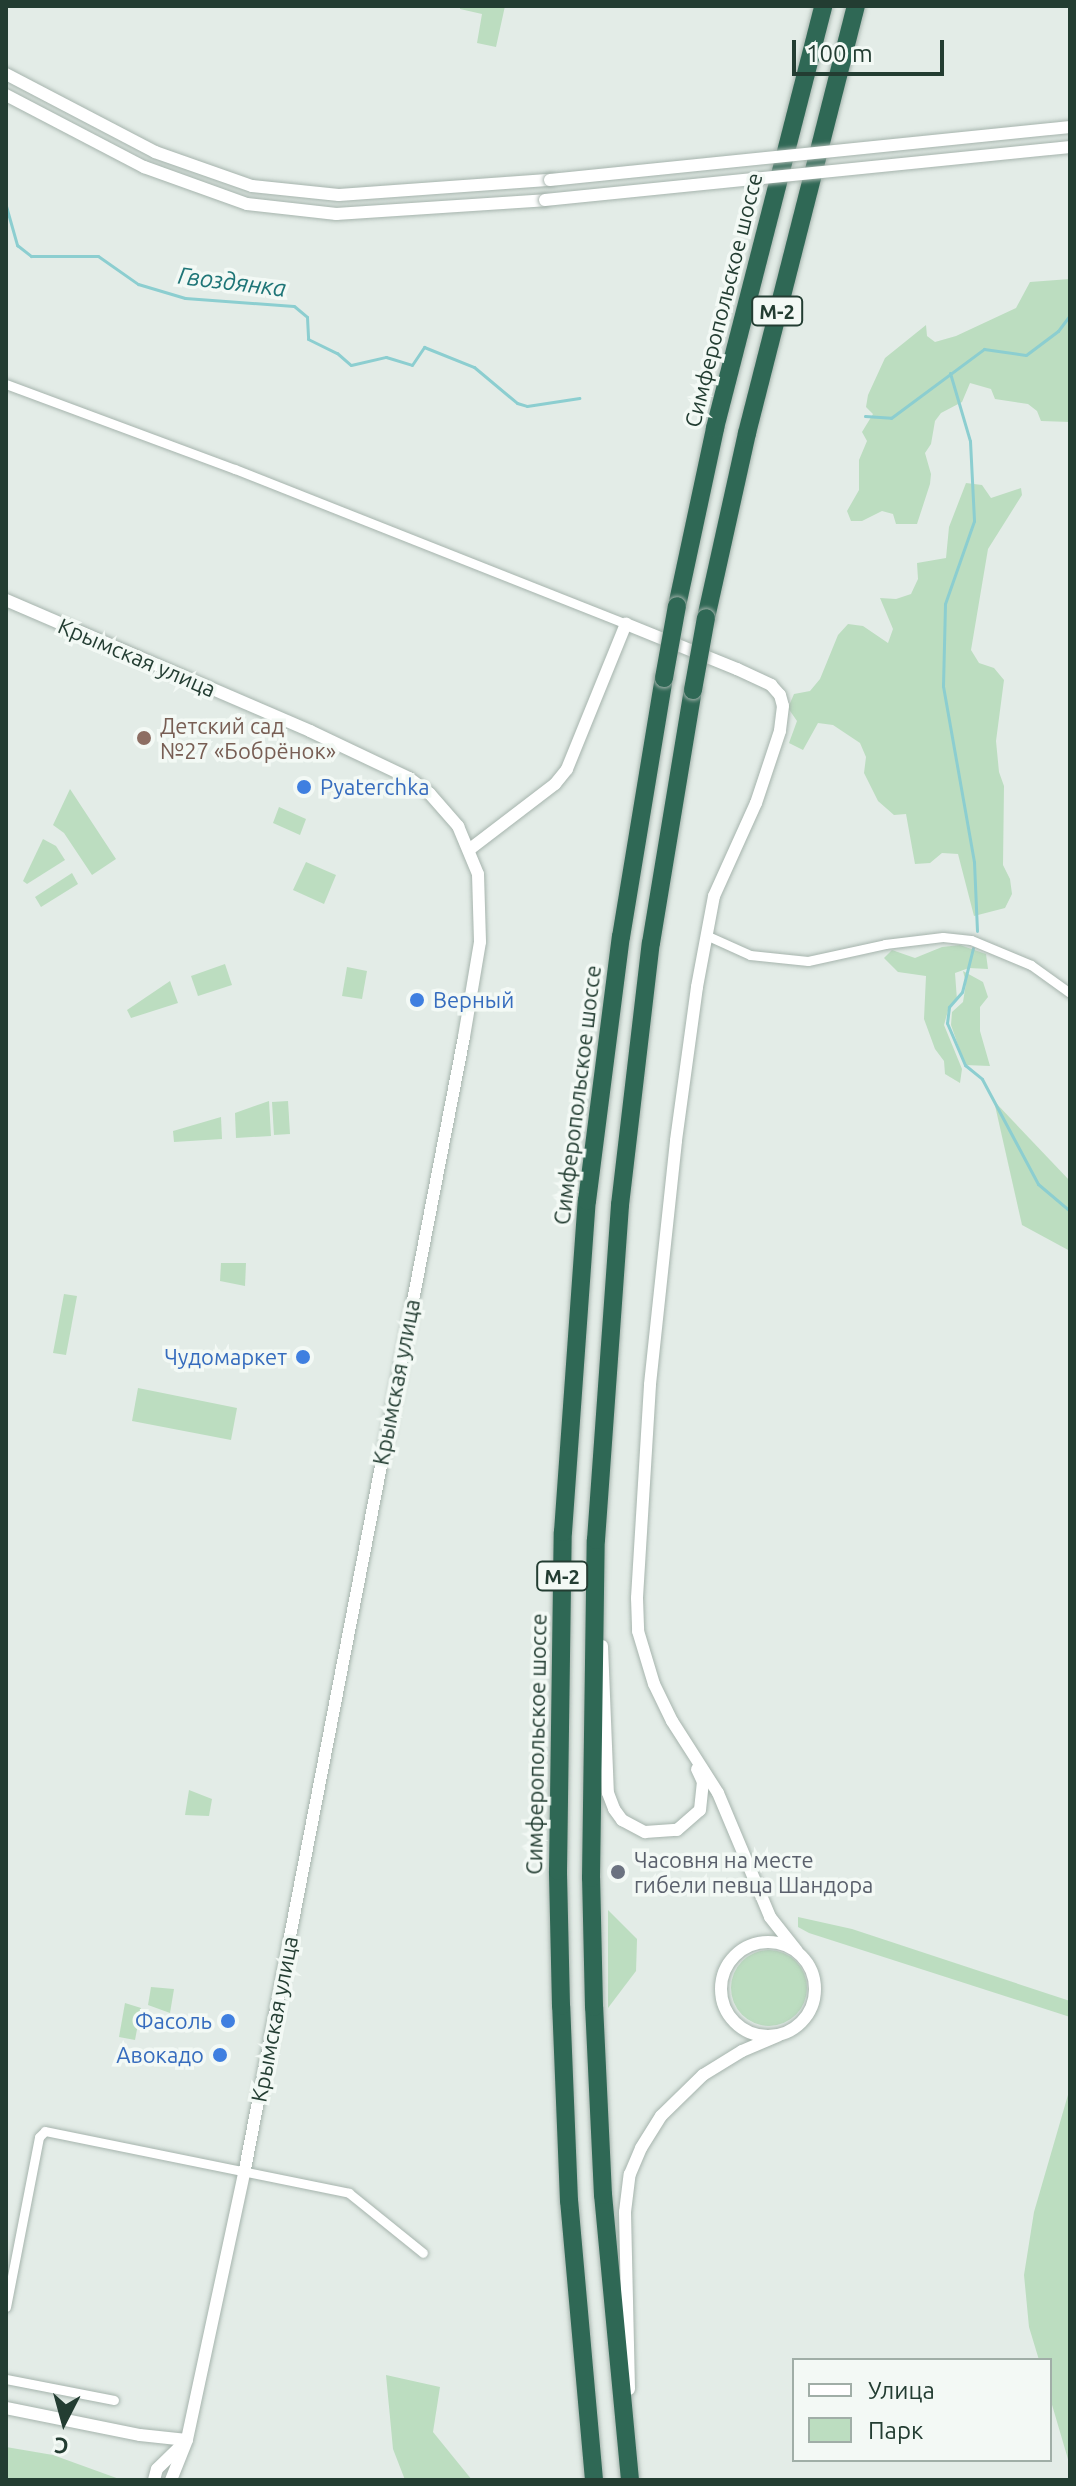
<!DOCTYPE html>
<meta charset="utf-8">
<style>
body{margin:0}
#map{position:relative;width:1076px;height:2486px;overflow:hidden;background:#e3ece7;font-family:Ubuntu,sans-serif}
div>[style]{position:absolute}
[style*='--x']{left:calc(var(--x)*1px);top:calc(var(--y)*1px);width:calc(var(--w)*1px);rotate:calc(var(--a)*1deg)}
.green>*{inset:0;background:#bcddc0}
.round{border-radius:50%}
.stream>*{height:3px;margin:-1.5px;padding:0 1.5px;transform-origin:1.5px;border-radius:1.5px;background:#8cced0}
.roads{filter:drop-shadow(0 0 2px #a6b4ad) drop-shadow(0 0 2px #a6b4ad)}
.minor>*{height:9px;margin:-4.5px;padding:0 4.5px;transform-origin:4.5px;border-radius:4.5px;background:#fff}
.tertiary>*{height:12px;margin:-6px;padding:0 6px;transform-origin:6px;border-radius:6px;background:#fff}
.tertiary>.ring{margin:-6px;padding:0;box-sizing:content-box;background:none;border:12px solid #fff;border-radius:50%}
.motorway>*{height:18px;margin:-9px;padding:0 9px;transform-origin:9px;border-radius:9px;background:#2f6855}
.bridges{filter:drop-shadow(0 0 2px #a6b4ad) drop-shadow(0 0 2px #a6b4ad)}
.tertiary-bridge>*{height:12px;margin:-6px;padding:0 6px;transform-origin:6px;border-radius:6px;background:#fff}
.motorway-bridge>*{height:18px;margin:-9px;padding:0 9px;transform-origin:9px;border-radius:9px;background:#2f6855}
.dots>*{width:22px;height:22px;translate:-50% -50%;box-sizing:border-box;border:4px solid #f3f9f5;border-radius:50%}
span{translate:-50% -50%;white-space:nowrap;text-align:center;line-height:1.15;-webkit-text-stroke:7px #f3f9f5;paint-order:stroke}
.shield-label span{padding:2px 6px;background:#f3f9f5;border:2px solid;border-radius:6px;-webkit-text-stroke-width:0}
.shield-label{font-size:20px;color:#233d32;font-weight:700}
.street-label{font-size:22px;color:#233d32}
.education-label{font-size:22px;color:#785e54}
.left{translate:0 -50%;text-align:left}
.shop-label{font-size:22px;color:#366cbe}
.right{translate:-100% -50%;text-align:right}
.worship-label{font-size:22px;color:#5b616d}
.water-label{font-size:24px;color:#1e7577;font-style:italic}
.frame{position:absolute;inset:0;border:8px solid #233d32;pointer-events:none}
.legend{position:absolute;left:792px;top:2358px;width:260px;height:104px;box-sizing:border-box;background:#f3f9f5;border:2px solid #a0aea7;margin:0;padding:10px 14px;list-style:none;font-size:24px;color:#233d32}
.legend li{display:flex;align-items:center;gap:16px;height:40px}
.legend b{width:40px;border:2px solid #a0aea7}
.north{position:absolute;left:24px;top:2382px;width:80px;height:80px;-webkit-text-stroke:6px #f3f9f5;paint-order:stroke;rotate:186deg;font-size:22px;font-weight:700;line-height:32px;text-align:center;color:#233d32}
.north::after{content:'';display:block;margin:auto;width:28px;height:36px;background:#233d32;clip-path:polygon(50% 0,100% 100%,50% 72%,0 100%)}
.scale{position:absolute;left:792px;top:40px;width:152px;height:36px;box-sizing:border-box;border:4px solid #233d32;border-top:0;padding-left:10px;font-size:24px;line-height:28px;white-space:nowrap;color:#233d32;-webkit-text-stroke:6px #f3f9f5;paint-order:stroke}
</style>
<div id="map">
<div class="green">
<i style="clip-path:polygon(460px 6px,505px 6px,496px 47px,477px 43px,482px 14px,460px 9px)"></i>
<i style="clip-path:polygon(1070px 279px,1070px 422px,1041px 421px,1037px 411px,1028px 404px,995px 399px,991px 389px,970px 383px,962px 402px,941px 413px,935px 421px,931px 444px,925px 453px,931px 474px,930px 484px,917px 524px,896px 524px,893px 514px,882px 511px,862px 521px,851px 521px,847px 511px,859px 490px,859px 460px,867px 441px,862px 432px,873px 414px,866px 407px,868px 395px,885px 358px,926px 325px,927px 336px,935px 342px,956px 336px,1016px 308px,1030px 282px)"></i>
<i style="clip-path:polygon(966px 483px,982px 485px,991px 498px,1021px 488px,1022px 495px,988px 549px,971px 650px,979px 663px,994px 668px,1004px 680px,996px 741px,999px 772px,1004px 786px,1003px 865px,1010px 879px,1012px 894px,1005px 908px,974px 916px,958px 854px,942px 853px,930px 863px,915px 864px,906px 814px,894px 815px,878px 801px,864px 773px,866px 757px,860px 743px,833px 725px,818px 723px,803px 750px,789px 743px,797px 721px,788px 708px,794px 694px,810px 691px,820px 679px,838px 635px,848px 624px,863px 626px,888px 643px,893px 629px,880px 598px,896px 599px,911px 594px,918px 579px,917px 563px,946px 558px,949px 527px)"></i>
<i style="clip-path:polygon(70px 789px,116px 859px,92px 875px,64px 833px,53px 825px)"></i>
<i style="clip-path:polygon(279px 807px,306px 819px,300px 835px,273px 823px)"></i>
<i style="clip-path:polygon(43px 839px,56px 846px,65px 860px,27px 884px,23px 881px)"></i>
<i style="clip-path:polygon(306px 862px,336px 875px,324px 904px,293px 890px)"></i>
<i style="clip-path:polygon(72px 873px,78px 884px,41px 907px,35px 897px)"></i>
<i style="clip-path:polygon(960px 945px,986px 954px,988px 969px,969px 968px,955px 973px,957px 1000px,949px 1007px,944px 1025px,962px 1069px,960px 1083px,945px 1074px,944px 1061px,935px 1049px,924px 1019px,926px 976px,898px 972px,884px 958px,892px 950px,915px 958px,942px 947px)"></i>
<i style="clip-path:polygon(225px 964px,232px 985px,198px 996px,191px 976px)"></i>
<i style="clip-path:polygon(347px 967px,367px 971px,362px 999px,342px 996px)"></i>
<i style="clip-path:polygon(963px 971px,983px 982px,988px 997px,980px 1007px,980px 1031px,990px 1066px,965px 1065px,951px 1025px,952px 1012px,963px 1002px,966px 983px)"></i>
<i style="clip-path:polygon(170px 981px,178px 1003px,131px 1018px,127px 1010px)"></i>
<i style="clip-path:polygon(269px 1101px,271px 1136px,236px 1138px,235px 1113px)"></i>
<i style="clip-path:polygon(288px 1101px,290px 1134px,274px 1135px,272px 1102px)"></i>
<i style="clip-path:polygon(994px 1101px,1070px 1181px,1070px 1251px,1022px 1225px)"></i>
<i style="clip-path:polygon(221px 1117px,222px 1139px,174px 1142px,173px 1131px)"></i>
<i style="clip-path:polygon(221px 1263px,246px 1263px,245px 1286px,220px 1281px)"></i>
<i style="clip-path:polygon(64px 1294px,77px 1296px,66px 1355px,53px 1353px)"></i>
<i style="clip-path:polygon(138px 1388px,237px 1408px,231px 1440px,132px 1421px)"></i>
<i style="clip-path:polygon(189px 1790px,212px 1799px,209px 1816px,185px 1815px)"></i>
<i style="clip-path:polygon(608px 1910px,637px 1939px,636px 1971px,608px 2008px)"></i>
<i style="clip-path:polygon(798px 1917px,852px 1929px,1070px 2001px,1070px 2017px,809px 1933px,798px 1927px)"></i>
<i class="round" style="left:731px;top:1950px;width:76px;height:76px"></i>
<i style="clip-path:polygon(151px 1987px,174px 1989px,170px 2013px,148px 2005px)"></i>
<i style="clip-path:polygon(125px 2003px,141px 2008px,135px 2040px,119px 2037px)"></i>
<i style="clip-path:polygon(1070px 2088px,1070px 2466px,1050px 2398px,1050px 2360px,1039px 2360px,1029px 2327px,1024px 2275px,1034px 2212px)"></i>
<i style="clip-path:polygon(386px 2375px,440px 2387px,433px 2432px,472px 2480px,405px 2480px,393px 2449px)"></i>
<i style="clip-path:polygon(6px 2447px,53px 2455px,122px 2480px,6px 2480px)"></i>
</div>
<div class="stream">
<i style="--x:6;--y:206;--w:41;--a:74.2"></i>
<i style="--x:17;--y:245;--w:18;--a:38"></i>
<i style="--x:31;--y:256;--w:67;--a:0"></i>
<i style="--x:98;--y:256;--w:49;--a:35"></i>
<i style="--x:138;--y:284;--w:49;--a:16.6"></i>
<i style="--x:185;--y:298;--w:109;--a:4.2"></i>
<i style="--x:294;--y:306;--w:17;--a:40"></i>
<i style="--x:307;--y:317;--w:22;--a:87"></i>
<i style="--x:308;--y:339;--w:32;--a:26"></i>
<i style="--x:337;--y:353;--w:18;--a:41"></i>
<i style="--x:351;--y:365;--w:36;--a:-13"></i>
<i style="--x:386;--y:357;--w:27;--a:17"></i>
<i style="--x:412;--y:365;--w:22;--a:-56"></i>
<i style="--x:424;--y:347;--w:54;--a:21.8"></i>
<i style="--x:474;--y:367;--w:56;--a:39.9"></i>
<i style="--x:517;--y:403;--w:10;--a:17"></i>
<i style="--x:527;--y:406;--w:53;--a:-8.7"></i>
<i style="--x:950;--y:373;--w:71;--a:73.6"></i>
<i style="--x:970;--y:441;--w:80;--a:87.1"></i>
<i style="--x:974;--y:521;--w:88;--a:109.3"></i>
<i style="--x:945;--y:604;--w:82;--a:91.4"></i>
<i style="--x:943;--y:686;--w:179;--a:80"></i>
<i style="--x:974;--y:862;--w:69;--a:87.5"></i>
<i style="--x:865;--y:416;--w:26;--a:4"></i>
<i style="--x:891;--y:418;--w:116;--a:-36.6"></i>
<i style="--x:984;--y:349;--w:42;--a:8.1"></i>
<i style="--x:1026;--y:355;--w:40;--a:-37"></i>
<i style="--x:1058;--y:331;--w:20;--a:-53"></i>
<i style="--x:973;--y:948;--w:45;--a:104"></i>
<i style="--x:962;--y:992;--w:20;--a:131"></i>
<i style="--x:949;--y:1007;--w:16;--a:97"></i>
<i style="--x:947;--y:1023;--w:46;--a:66.8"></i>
<i style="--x:965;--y:1065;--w:22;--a:39"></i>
<i style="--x:982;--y:1079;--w:119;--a:61.9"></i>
<i style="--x:1038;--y:1184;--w:42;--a:40.2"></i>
</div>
<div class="roads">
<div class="minor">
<i style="--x:6;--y:384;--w:244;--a:20.4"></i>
<i style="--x:235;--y:469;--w:421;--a:21.6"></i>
<i style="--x:708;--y:936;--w:46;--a:24.3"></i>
<i style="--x:750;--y:955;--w:58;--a:5.9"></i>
<i style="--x:808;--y:961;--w:79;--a:-12.4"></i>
<i style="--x:885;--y:944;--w:58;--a:-6.9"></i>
<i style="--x:943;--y:937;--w:28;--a:6"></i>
<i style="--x:971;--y:940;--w:65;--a:22.6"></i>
<i style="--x:1031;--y:965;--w:48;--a:35.7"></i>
<i style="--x:6;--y:2307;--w:173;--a:-79"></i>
<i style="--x:39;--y:2137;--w:8;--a:-45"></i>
<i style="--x:45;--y:2131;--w:310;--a:11.5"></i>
<i style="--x:349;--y:2193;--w:95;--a:39"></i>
<i style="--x:6;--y:2379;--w:110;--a:11"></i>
</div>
<div class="tertiary">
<i style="--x:6;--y:74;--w:168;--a:27.6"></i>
<i style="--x:155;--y:152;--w:103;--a:19.3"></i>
<i style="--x:252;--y:186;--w:87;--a:5.9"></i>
<i style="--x:339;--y:195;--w:212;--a:-4.1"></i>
<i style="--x:6;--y:95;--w:156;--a:27.6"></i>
<i style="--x:144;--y:167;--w:109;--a:19.8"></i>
<i style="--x:247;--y:204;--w:90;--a:6.4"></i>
<i style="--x:336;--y:214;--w:209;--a:-3.8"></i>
<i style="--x:6;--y:600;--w:331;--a:23.3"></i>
<i style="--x:310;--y:731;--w:110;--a:25.4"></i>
<i style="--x:409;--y:778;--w:26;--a:37"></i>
<i style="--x:430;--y:794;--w:43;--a:48.8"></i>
<i style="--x:458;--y:826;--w:52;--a:67.4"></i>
<i style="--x:478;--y:874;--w:68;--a:88.3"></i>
<i style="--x:480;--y:942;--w:96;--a:99.6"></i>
<i style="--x:464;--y:1037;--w:1153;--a:100.95"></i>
<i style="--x:245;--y:2169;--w:277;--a:102.1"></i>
<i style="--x:187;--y:2440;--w:43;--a:111.8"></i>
<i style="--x:470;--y:849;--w:107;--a:-37.4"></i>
<i style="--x:555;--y:784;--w:19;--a:-51"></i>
<i style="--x:567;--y:769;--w:157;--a:-67.9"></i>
<i style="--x:626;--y:624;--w:120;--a:22.1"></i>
<i style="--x:737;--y:669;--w:38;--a:25"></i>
<i style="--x:771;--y:685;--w:13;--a:48"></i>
<i style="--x:780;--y:695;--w:11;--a:75"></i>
<i style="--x:783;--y:706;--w:25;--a:97"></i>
<i style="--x:780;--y:731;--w:76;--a:108.4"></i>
<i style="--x:756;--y:803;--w:102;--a:114.3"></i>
<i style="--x:714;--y:896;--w:93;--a:100.6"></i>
<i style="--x:697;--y:987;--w:155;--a:97.8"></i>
<i style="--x:676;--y:1141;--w:245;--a:96.1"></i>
<i style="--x:650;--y:1385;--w:213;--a:93.5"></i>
<i style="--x:637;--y:1598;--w:33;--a:88"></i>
<i style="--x:638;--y:1631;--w:55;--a:73.2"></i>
<i style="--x:654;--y:1684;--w:41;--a:64.1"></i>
<i style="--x:672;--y:1721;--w:85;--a:57.4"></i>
<i style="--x:718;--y:1793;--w:134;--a:67.2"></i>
<i style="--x:770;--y:1917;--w:43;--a:51.5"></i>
<i style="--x:602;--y:1646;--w:147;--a:87.7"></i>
<i style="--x:608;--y:1793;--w:17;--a:69"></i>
<i style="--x:614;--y:1809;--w:14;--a:54"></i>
<i style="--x:622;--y:1820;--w:26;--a:28"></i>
<i style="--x:645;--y:1832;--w:32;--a:-4"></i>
<i style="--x:677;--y:1830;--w:30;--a:-41"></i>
<i style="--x:700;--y:1810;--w:28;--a:-84"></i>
<i style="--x:703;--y:1782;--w:14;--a:-115"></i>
<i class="ring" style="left:721px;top:1942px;width:82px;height:82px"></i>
<i style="--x:629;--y:2389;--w:177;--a:-91.3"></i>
<i style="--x:625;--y:2212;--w:38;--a:-83"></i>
<i style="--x:630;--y:2174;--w:28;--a:-67"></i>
<i style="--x:641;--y:2148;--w:38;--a:-58"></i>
<i style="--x:661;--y:2116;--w:59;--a:-44.3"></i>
<i style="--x:703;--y:2075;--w:46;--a:-31.6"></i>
<i style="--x:742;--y:2051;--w:39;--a:-23"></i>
<i style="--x:6;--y:2408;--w:137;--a:11.4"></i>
<i style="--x:140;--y:2435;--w:47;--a:6.1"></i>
<i style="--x:154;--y:2480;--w:11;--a:-75"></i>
<i style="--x:157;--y:2469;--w:35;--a:-44"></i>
</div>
<div class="motorway">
<i style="--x:677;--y:606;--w:182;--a:-77.9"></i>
<i style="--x:715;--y:428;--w:436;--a:-75.6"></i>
<i style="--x:706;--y:618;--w:189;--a:-77.5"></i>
<i style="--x:747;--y:433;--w:441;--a:-75.7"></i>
<i style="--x:594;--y:2480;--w:280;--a:-95.1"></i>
<i style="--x:569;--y:2201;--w:195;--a:-92.3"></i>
<i style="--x:561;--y:2006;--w:135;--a:-91.3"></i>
<i style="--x:558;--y:1871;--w:339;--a:-89.2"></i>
<i style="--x:563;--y:1532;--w:332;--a:-85.9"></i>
<i style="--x:587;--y:1201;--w:266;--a:-82.7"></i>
<i style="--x:621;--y:937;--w:263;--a:-80.6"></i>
<i style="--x:630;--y:2480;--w:286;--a:-95.4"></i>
<i style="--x:603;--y:2195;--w:188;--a:-92.7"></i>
<i style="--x:594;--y:2007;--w:129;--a:-91.3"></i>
<i style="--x:591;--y:1878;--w:338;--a:-89.2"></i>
<i style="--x:596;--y:1540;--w:336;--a:-85.9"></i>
<i style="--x:620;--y:1205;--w:264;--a:-83.3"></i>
<i style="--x:651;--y:943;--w:256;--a:-80.6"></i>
</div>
</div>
<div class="bridges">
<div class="tertiary-bridge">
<i style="--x:550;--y:180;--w:523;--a:-5.82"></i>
<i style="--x:545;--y:200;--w:528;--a:-5.76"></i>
</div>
<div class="motorway-bridge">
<i style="--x:664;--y:678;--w:73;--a:-79.8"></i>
<i style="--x:693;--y:690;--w:73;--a:-79.8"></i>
</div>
</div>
<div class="dots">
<i style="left:144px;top:738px;background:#8d6e63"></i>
<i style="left:304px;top:787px;background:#3f7fe0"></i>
<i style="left:417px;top:1000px;background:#3f7fe0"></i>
<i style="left:303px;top:1357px;background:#3f7fe0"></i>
<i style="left:618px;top:1872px;background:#6b7280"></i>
<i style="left:228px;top:2021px;background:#3f7fe0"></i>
<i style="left:220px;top:2055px;background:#3f7fe0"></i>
</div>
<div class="shield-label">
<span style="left:777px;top:311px">М-2</span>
<span style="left:562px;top:1576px">М-2</span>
</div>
<div class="street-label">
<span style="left:723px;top:300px;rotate:-76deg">Симферопольское шоссе</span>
<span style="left:137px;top:657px;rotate:23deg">Крымская улица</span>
<span style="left:577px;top:1095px;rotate:-83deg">Симферопольское шоссе</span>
<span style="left:396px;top:1382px;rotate:-79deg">Крымская улица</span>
<span style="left:536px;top:1744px;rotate:-89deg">Симферопольское шоссе</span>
<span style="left:274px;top:2019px;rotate:-79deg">Крымская улица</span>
</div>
<div class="education-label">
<span class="left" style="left:160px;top:738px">Детский сад<br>№27 «Бобрёнок»</span>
</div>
<div class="shop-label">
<span class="left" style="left:320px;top:787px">Pyaterchka</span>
<span class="left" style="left:433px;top:1000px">Верный</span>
<span class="right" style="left:287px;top:1357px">Чудомаркет</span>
<span class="right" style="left:212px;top:2021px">Фасоль</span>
<span class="right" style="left:204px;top:2055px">Авокадо</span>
</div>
<div class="worship-label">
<span class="left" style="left:634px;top:1872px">Часовня на месте<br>гибели певца Шандора</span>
</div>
<div class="water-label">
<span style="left:232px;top:282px;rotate:7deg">Гвоздянка</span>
</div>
<div class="frame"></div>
<ul class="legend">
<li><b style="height:10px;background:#fff"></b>Улица</li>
<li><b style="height:22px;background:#bcddc0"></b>Парк</li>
</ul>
<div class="north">С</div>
<div class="scale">100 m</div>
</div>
